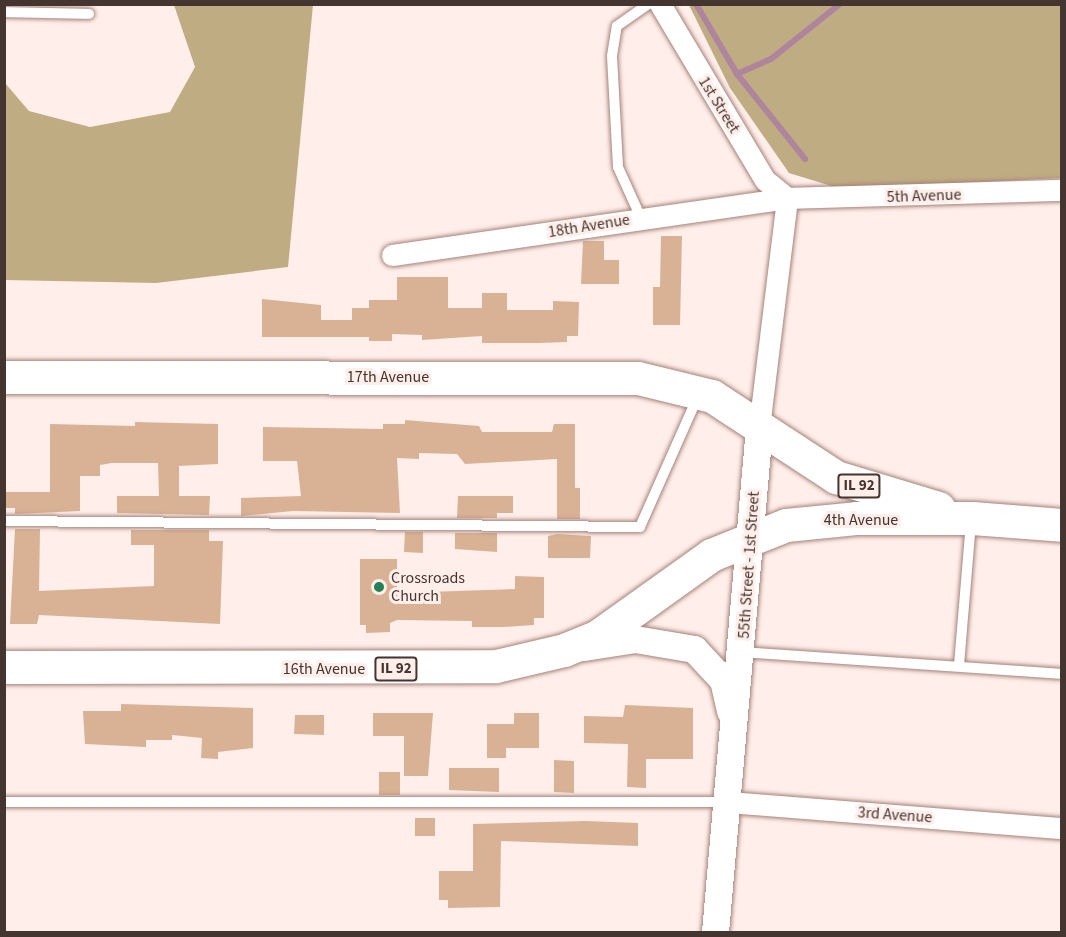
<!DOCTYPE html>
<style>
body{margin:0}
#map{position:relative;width:1066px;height:937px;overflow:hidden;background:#ffeeea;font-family:"Source Sans 3",sans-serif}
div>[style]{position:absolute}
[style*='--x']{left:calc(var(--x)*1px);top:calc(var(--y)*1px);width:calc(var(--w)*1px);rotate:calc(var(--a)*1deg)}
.forest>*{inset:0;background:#c0ac83}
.stream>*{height:6px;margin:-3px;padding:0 3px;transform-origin:3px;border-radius:3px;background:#ae859c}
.building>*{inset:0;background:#d9b295}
.roads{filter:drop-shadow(0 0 2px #a68279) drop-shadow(0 0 2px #a68279)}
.service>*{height:10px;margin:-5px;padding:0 5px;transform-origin:5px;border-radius:5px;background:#fff}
.minor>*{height:21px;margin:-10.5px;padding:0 10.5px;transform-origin:10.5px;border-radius:10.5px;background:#fff}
.tertiary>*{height:27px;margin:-13.5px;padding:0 13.5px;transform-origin:13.5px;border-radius:13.5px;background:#fff}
.primary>*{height:33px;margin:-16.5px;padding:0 16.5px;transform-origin:16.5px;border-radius:16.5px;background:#fff}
.dots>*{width:16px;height:16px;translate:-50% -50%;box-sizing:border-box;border:3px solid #ffeeea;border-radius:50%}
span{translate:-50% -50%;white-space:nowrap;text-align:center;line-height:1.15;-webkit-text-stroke:6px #ffeeea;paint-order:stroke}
.shield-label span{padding:2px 4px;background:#ffeeea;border:2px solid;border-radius:4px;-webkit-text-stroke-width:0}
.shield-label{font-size:15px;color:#443531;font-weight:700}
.street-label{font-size:16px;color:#443531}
.poi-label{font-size:16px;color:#443531}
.left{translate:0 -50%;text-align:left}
.frame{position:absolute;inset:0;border:6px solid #443531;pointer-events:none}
</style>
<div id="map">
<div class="forest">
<i style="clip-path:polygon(174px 5px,313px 5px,288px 267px,156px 283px,5px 280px,5px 83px,29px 111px,90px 127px,170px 112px,195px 67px)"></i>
<i style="clip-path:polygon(689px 5px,1061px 5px,1061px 178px,841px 189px,789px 173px,730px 88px)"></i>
</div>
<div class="stream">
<i style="--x:696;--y:4;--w:81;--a:59.6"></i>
<i style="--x:737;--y:74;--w:109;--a:51.3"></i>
<i style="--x:737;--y:74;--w:37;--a:-24"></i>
<i style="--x:771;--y:59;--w:88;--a:-38.6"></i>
</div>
<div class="building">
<i style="clip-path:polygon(661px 236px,682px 236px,680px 325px,653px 325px,653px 287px,660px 287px)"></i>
<i style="clip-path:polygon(583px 241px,604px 241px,604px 260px,619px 260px,619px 284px,581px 284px)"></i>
<i style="clip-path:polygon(397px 277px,448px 277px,448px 308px,482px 308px,482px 293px,507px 293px,507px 310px,553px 310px,553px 301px,579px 302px,578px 336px,567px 336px,567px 342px,538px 343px,482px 343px,482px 336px,422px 340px,422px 335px,392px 334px,392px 341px,369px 341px,369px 337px,262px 337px,262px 299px,321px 305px,321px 320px,352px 320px,352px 308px,369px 308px,369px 300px,397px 300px)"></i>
<i style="clip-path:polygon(405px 420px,479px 426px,482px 432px,552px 432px,554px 424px,575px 424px,575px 488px,580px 488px,580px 519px,557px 519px,557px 459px,465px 464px,457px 454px,419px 453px,419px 459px,397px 458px,400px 513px,293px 511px,241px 516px,241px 498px,301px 496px,297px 461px,263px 461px,263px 427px,383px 429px,383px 424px,405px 424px)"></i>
<i style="clip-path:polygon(135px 422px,218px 424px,218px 464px,179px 466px,179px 496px,210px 496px,209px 515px,117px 513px,117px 496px,159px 496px,158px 463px,112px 463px,100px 465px,100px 476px,80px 476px,80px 511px,15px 514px,15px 508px,4px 508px,4px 492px,50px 492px,50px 424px,135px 426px)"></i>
<i style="clip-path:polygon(458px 496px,513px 496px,513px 513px,497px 513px,497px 518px,457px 518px)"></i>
<i style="clip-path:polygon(15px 529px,40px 529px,39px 591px,154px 586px,154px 545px,131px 545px,131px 530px,209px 530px,209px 541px,223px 541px,220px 624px,39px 615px,37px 624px,10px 624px)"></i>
<i style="clip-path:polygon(405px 532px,423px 532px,423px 553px,404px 552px)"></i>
<i style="clip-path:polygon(455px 533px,497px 533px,497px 552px,455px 549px)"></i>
<i style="clip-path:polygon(557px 534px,591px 536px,590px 558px,548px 558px,548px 536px)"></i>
<i style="clip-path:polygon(360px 559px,397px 559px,397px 593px,515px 589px,515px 576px,544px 577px,544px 618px,534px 618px,534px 625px,503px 627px,472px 627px,472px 621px,397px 620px,390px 623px,390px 632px,366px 633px,366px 625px,360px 625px)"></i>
<i style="clip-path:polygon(121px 704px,253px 708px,253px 748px,218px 752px,218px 759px,201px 758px,202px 738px,172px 735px,172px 740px,146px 740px,146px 747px,85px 744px,83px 711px,121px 711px)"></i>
<i style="clip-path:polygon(625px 705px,693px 708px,693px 759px,646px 759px,646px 788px,627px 787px,628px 744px,584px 743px,584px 716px,623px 717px)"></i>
<i style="clip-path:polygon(373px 713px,433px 713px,428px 776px,404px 776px,404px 736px,373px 736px)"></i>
<i style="clip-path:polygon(514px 713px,539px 713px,539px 748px,506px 748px,506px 758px,487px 758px,487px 724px,514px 724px)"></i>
<i style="clip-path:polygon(295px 715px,324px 715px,324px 735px,294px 734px)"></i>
<i style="clip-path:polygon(554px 760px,574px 761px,574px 793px,554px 792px)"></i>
<i style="clip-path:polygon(449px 768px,499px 768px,499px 792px,449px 790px)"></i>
<i style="clip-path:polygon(379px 772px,400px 772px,400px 795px,379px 795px)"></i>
<i style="clip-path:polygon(415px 818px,435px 818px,435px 836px,415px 836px)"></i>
<i style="clip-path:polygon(586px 821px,638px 823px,638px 846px,501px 841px,500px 907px,448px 908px,448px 900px,439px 900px,439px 871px,473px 871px,473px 824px)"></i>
</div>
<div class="roads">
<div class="service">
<i style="--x:4;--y:12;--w:85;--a:1.3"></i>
<i style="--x:641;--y:218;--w:56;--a:-114.3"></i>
<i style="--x:618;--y:167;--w:111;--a:-93.1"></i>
<i style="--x:612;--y:56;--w:30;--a:-81"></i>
<i style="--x:617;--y:26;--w:39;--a:-35"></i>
<i style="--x:4;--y:521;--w:636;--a:0.54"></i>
<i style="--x:640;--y:527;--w:143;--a:-66.1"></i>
<i style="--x:742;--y:652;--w:321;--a:3.9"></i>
<i style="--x:959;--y:665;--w:144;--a:-85.2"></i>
<i style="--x:4;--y:802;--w:723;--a:0"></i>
</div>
<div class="minor">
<i style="--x:660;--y:4;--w:205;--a:59.2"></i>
<i style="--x:765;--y:180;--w:28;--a:39"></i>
<i style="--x:392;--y:255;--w:399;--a:-8.2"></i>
<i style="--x:787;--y:198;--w:275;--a:-1.7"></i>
<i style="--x:759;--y:427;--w:231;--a:-83"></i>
<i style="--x:729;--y:802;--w:334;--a:4.5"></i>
</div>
<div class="tertiary">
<i style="--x:584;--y:647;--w:52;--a:-8.9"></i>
<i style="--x:635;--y:639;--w:60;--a:9.6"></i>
<i style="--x:694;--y:649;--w:42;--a:46.9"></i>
<i style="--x:723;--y:680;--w:32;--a:77"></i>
<i style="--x:715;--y:932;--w:507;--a:-85.02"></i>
</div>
<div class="primary">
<i style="--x:4;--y:377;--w:634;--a:0.09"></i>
<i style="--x:638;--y:378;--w:76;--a:13.7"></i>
<i style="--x:712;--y:396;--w:148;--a:33.2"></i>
<i style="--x:836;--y:477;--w:107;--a:16.9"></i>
<i style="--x:4;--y:667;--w:492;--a:-0.1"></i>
<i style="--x:496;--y:666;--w:70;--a:-13.2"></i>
<i style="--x:564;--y:650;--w:37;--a:-22"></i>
<i style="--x:598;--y:636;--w:139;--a:-35.6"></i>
<i style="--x:711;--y:555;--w:81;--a:-21.8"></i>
<i style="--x:786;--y:525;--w:70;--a:-5.7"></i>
<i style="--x:856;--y:518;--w:116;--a:0"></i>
<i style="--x:972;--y:518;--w:90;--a:4.4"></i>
</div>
</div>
<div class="dots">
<i style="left:379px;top:587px;background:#238057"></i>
</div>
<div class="shield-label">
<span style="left:859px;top:486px">IL 92</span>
<span style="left:396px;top:669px">IL 92</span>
</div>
<div class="street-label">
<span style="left:719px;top:105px;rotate:58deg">1st Street</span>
<span style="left:924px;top:196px;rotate:-2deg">5th Avenue</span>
<span style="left:589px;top:226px;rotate:-9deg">18th Avenue</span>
<span style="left:388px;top:377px">17th Avenue</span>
<span style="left:861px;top:520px">4th Avenue</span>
<span style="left:749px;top:565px;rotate:-86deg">55th Street - 1st Street</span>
<span style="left:324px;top:669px">16th Avenue</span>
<span style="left:895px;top:815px;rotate:4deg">3rd Avenue</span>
</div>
<div class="poi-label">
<span class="left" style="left:391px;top:587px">Crossroads<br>Church</span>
</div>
<div class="frame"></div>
</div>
